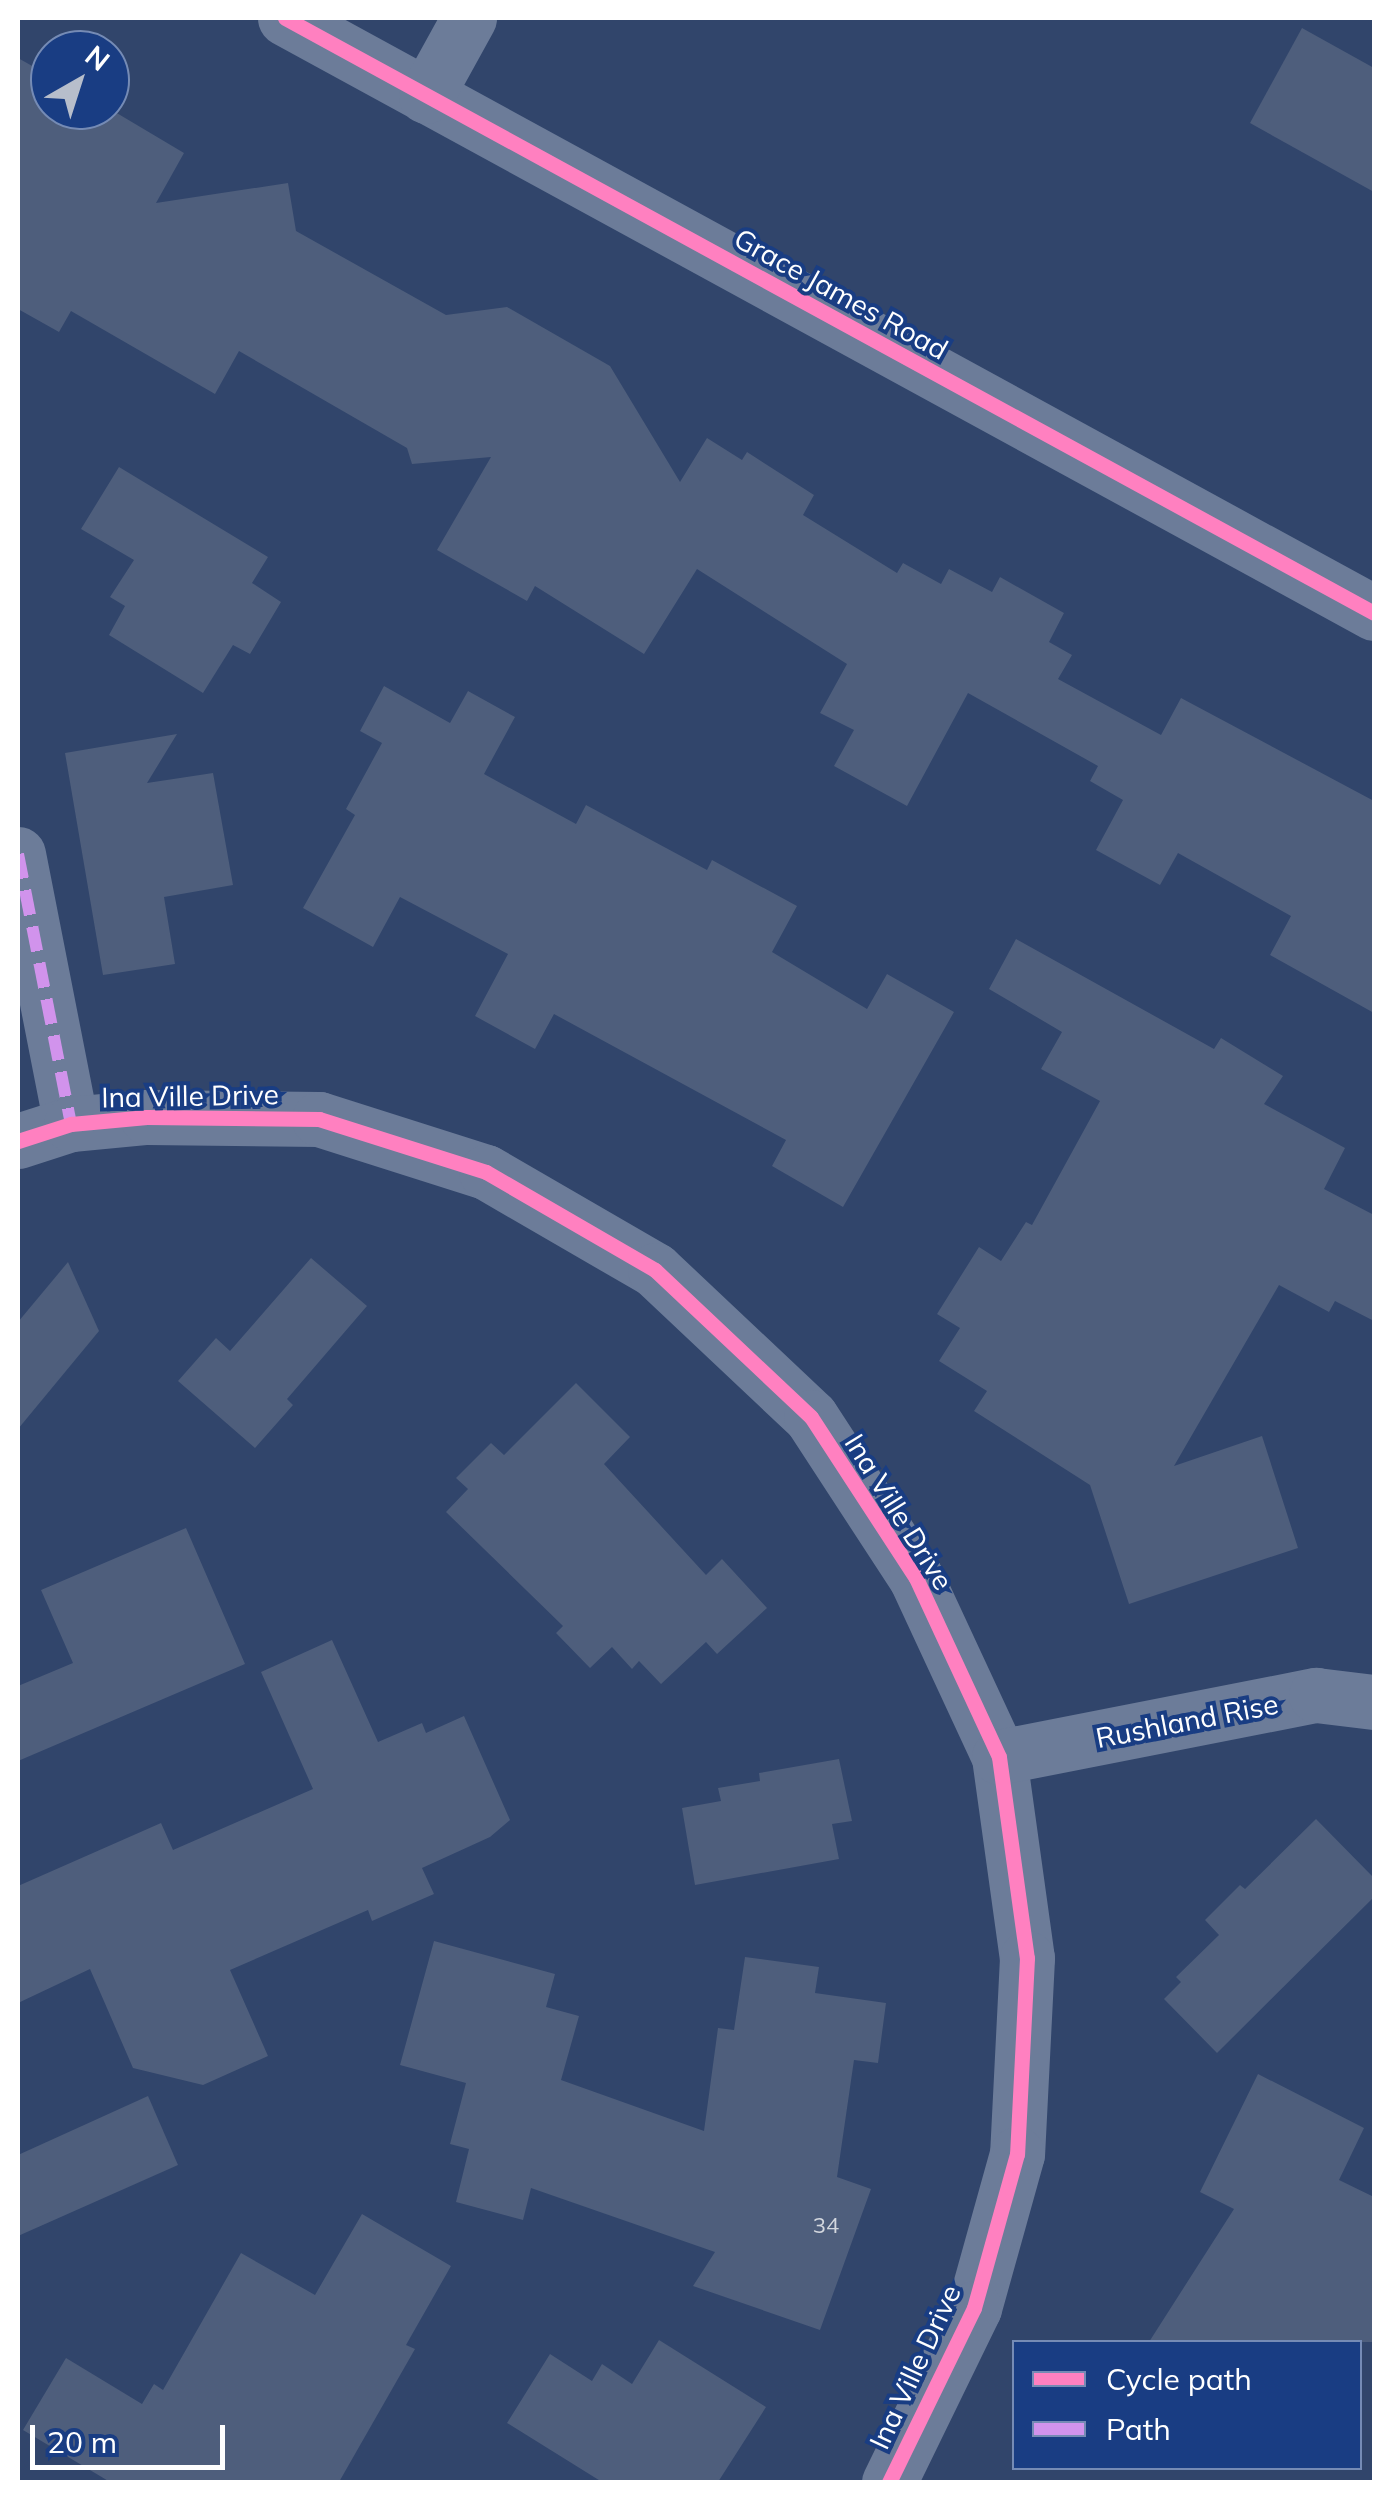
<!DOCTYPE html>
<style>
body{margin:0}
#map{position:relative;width:1392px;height:2500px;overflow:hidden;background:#31456b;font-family:Mulish,sans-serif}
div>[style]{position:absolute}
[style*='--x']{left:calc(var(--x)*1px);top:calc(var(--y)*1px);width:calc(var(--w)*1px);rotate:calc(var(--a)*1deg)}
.building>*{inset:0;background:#4e5e7c}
.minor>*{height:55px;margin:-27.5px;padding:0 27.5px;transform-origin:27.5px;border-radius:27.5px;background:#6c7c99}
.quiet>*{height:12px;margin-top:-6px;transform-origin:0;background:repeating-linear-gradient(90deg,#d193ec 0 25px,transparent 0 37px)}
.cycleway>*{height:15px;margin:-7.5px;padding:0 7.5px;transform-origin:7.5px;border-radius:7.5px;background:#ff80c0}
span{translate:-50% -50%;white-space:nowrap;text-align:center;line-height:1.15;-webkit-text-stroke:8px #193d83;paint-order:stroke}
.number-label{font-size:22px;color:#d3d7de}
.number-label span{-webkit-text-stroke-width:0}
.street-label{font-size:28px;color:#fff}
.frame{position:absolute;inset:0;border:20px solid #fff;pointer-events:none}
.legend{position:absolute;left:1012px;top:2340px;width:350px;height:130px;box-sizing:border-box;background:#193d83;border:2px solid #758bb5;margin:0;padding:12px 18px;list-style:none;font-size:30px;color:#fff}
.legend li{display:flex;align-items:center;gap:20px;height:50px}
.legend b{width:50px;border:2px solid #758bb5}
.north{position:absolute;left:30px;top:30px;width:100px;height:100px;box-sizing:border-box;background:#193d83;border:2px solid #758bb5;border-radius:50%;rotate:39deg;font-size:28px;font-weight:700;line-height:40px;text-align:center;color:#fff}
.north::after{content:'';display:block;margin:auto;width:35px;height:45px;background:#b7becb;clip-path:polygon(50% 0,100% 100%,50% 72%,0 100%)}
.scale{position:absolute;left:30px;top:2425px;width:195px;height:45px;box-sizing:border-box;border:5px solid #fff;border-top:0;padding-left:12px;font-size:30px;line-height:35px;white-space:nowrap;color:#fff;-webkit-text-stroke:8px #193d83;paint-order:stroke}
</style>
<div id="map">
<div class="building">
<i style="clip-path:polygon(1302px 28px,1374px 68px,1374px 192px,1250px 123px)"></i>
<i style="clip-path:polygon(18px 58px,50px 76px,50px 110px,110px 109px,184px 153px,156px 203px,288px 183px,296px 231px,446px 315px,507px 307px,610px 366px,680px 482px,707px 438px,742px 460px,747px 452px,814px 495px,803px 515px,897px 573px,903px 563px,941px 584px,949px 569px,992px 592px,1000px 577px,1064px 613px,1049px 642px,1072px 655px,1058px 679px,1161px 735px,1181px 698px,1374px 801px,1374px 1013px,1270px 955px,1291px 916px,1178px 853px,1160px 885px,1096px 850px,1123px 800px,1090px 781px,1098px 766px,968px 693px,907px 806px,834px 766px,854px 730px,820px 713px,847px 664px,697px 569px,644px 654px,535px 586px,527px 601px,437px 550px,491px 457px,412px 464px,407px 448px,239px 351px,215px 394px,71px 311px,59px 332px,18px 309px)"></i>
<i style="clip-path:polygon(119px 467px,268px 557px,252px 583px,281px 602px,250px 654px,233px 645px,203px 693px,109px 635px,125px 606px,110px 597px,134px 560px,81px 529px)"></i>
<i style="clip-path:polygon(384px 686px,450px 723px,468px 691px,515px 717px,484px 774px,576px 824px,586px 805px,707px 870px,712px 860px,797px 906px,772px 952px,867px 1009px,887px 974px,954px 1012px,843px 1207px,772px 1166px,786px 1140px,554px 1014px,535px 1049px,475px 1016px,508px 954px,400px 897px,373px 947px,303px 908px,355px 815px,346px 809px,382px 743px,360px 731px)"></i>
<i style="clip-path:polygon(177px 734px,147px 783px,213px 773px,233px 885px,164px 897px,175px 964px,103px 975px,65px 753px)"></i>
<i style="clip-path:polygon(1016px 939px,1214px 1049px,1221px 1038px,1283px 1076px,1264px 1104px,1345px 1148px,1324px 1189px,1374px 1215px,1374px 1321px,1335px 1301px,1329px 1312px,1279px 1285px,1174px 1466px,1262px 1436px,1298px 1548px,1129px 1604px,1090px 1485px,974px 1411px,987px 1391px,939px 1361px,960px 1328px,937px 1314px,979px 1247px,1001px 1261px,1026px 1222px,1032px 1225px,1100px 1101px,1041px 1069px,1062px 1032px,989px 989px)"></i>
<i style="clip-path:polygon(311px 1258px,367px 1306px,287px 1399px,293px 1405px,255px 1448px,178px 1381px,216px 1338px,230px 1351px)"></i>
<i style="clip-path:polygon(68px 1262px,99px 1331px,18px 1429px,18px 1322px)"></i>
<i style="clip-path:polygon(576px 1383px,630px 1437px,604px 1464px,706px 1575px,722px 1559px,767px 1608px,717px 1654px,706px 1642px,661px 1684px,639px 1661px,632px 1669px,612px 1647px,590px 1668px,556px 1633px,563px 1626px,446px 1512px,468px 1489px,456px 1478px,491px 1443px,504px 1455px)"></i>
<i style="clip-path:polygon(186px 1528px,245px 1664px,18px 1761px,18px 1686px,73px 1663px,41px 1590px)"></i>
<i style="clip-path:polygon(332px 1640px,378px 1742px,422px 1723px,426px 1733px,464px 1716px,510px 1820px,490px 1837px,422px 1868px,434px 1894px,372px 1921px,368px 1910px,230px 1970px,268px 2056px,203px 2085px,133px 2068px,90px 1969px,18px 2003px,18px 1886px,161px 1823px,173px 1850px,313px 1789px,261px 1672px)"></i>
<i style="clip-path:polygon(839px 1759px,852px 1821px,832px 1824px,839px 1859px,695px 1885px,682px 1808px,721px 1801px,718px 1788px,760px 1781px,759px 1773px)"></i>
<i style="clip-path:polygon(1316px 1819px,1374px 1878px,1374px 1897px,1217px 2053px,1164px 1999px,1181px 1982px,1176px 1977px,1219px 1935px,1205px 1920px,1240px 1885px,1245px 1889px)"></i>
<i style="clip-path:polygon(434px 1941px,555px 1974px,546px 2007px,579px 2016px,561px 2080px,704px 2131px,718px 2028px,734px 2030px,745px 1957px,819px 1967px,815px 1993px,886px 2003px,878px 2063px,854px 2060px,837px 2177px,871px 2189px,820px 2330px,693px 2286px,715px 2252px,531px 2188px,523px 2220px,456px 2202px,469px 2149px,450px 2144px,466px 2083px,400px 2065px)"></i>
<i style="clip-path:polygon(1258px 2074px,1364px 2128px,1339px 2180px,1374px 2197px,1374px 2342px,1149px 2342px,1234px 2209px,1200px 2192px)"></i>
<i style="clip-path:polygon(148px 2096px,178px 2165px,18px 2236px,18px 2155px)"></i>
<i style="clip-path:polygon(362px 2214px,451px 2266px,406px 2345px,415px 2349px,339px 2482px,110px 2482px,23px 2430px,66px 2358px,142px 2404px,154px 2384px,163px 2390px,241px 2253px,315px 2295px)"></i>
<i style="clip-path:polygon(659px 2340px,766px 2407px,718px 2482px,602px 2482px,507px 2423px,550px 2354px,592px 2381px,602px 2364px,632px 2384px)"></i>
</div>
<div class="minor">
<i style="--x:285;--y:18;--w:1241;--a:28.65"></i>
<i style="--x:426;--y:96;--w:89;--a:-61.1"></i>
<i style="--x:18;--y:854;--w:275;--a:78.9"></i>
<i style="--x:18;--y:1141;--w:56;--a:-17.8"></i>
<i style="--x:71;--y:1124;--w:76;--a:-5.3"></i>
<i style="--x:147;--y:1117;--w:172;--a:0.7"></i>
<i style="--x:319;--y:1119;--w:175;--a:17.6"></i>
<i style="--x:486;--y:1172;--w:195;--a:30.1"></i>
<i style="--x:655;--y:1270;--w:214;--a:43.3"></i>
<i style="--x:811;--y:1417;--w:192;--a:56.9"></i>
<i style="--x:916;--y:1578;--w:197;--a:65.1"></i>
<i style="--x:999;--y:1757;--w:203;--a:82.1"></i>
<i style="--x:1027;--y:1958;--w:196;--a:92.9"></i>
<i style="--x:1017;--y:2154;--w:160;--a:105.6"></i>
<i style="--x:974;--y:2308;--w:194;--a:116"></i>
<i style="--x:999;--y:1757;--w:323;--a:-11.1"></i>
<i style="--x:1316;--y:1695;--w:58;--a:6.9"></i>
</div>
<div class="quiet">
<i style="--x:18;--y:854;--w:275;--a:78.9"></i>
</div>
<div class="cycleway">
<i style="--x:285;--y:18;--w:1241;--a:28.65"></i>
<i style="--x:18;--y:1141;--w:56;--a:-17.8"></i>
<i style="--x:71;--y:1124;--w:76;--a:-5.3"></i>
<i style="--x:147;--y:1117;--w:172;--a:0.7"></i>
<i style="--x:319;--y:1119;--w:175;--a:17.6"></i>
<i style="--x:486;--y:1172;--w:195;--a:30.1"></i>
<i style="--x:655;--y:1270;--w:214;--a:43.3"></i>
<i style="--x:811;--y:1417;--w:192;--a:56.9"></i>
<i style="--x:916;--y:1578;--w:197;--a:65.1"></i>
<i style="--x:999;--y:1757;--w:203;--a:82.1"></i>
<i style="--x:1027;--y:1958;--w:196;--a:92.9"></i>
<i style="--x:1017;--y:2154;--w:160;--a:105.6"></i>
<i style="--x:974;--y:2308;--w:194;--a:116"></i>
</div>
<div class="number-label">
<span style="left:826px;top:2226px">34</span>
</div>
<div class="street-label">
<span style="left:841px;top:294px;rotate:29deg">Grace James Road</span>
<span style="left:190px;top:1096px;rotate:-1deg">Ina Ville Drive</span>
<span style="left:899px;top:1512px;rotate:58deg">Ina Ville Drive</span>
<span style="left:1187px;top:1721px;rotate:-11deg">Rushland Rise</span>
<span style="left:915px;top:2367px;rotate:-65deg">Ina Ville Drive</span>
</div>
<div class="frame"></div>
<ul class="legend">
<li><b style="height:12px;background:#ff80c0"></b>Cycle path</li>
<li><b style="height:12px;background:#d193ec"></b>Path</li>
</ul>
<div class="north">N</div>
<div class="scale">20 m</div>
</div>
